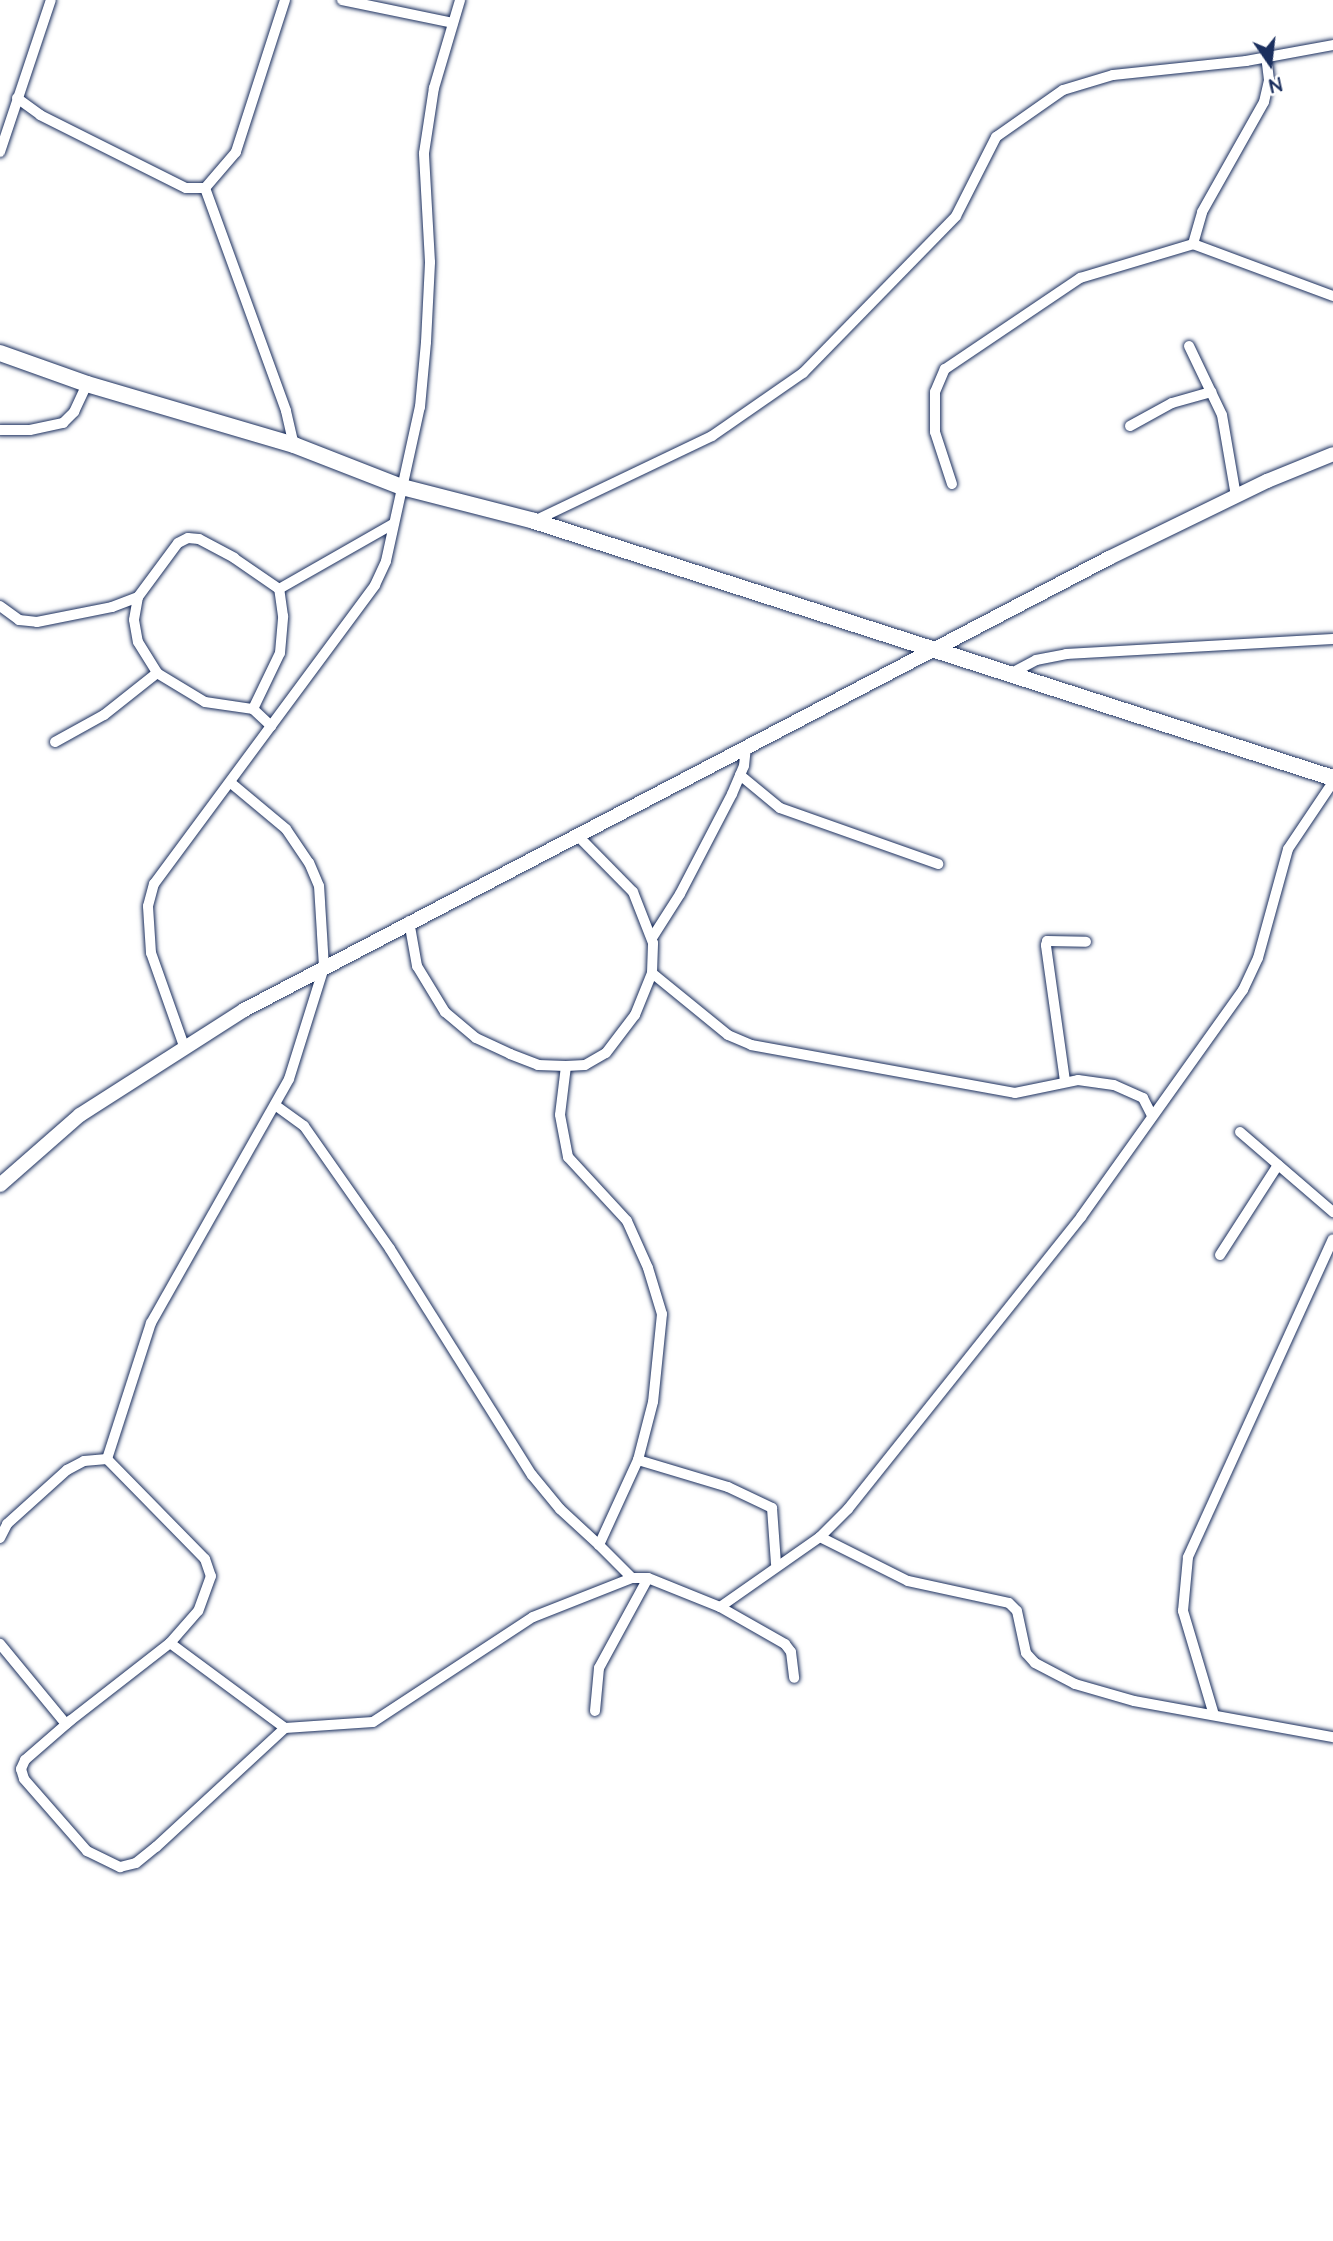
<!DOCTYPE html>
<style>
body{margin:0}
#map{position:relative;width:1333px;height:2241px;overflow:hidden;background:#fff;font-family:"Architects Daughter",sans-serif}
div>[style]{position:absolute}
[style*='--x']{left:calc(var(--x)*1px);top:calc(var(--y)*1px);width:calc(var(--w)*1px);rotate:calc(var(--a)*1deg)}
.roads{filter:drop-shadow(0 0 2px #1b2f5e) drop-shadow(0 0 2px #1b2f5e)}
.minor>*{height:10px;margin:-5px;padding:0 5px;transform-origin:5px;border-radius:5px;background:#fff}
.tertiary>*{height:14px;margin:-7px;padding:0 7px;transform-origin:7px;border-radius:7px;background:#fff}
.secondary>*{height:16px;margin:-8px;padding:0 8px;transform-origin:8px;border-radius:8px;background:#fff}
span{translate:-50% -50%;white-space:nowrap;text-align:center;line-height:1.15;-webkit-text-stroke:5px #fff;paint-order:stroke}
.north{position:absolute;left:1235px;top:28px;width:70px;height:70px;-webkit-text-stroke:5px #fff;paint-order:stroke;rotate:166deg;font-size:19px;font-weight:700;line-height:28px;text-align:center;color:#1b2f5e}
.north::after{content:'';display:block;margin:auto;width:24px;height:32px;background:#1b2f5e;clip-path:polygon(50% 0,100% 100%,50% 72%,0 100%)}
</style>
<div id="map">
<div class="roads">
<div class="minor">
<i style="--x:285;--y:0;--w:160;--a:107.9"></i>
<i style="--x:236;--y:152;--w:48;--a:130.7"></i>
<i style="--x:205;--y:188;--w:237;--a:70"></i>
<i style="--x:286;--y:411;--w:35;--a:77"></i>
<i style="--x:342;--y:0;--w:113;--a:11.7"></i>
<i style="--x:17;--y:98;--w:29;--a:36"></i>
<i style="--x:40;--y:115;--w:163;--a:26.6"></i>
<i style="--x:186;--y:188;--w:19;--a:0"></i>
<i style="--x:0;--y:152;--w:160;--a:-71.5"></i>
<i style="--x:1193;--y:244;--w:33;--a:-74"></i>
<i style="--x:1202;--y:212;--w:126;--a:-60.6"></i>
<i style="--x:1264;--y:102;--w:23;--a:-77"></i>
<i style="--x:1269;--y:80;--w:23;--a:-97"></i>
<i style="--x:1189;--y:346;--w:76;--a:64.4"></i>
<i style="--x:1222;--y:415;--w:82;--a:80.2"></i>
<i style="--x:1130;--y:426;--w:48;--a:-28.7"></i>
<i style="--x:1172;--y:403;--w:41;--a:-15.8"></i>
<i style="--x:0;--y:430;--w:30;--a:0"></i>
<i style="--x:30;--y:430;--w:34;--a:-12"></i>
<i style="--x:63;--y:423;--w:16;--a:-45"></i>
<i style="--x:74;--y:412;--w:31;--a:-65"></i>
<i style="--x:952;--y:484;--w:55;--a:-108.1"></i>
<i style="--x:935;--y:432;--w:40;--a:-90"></i>
<i style="--x:935;--y:392;--w:25;--a:-67"></i>
<i style="--x:945;--y:369;--w:163;--a:-34"></i>
<i style="--x:1080;--y:278;--w:118;--a:-16.7"></i>
<i style="--x:1193;--y:244;--w:149;--a:20.4"></i>
<i style="--x:534;--y:521;--w:197;--a:-25.5"></i>
<i style="--x:712;--y:436;--w:111;--a:-34.7"></i>
<i style="--x:803;--y:373;--w:219;--a:-45.7"></i>
<i style="--x:956;--y:216;--w:89;--a:-63.1"></i>
<i style="--x:996;--y:137;--w:82;--a:-35"></i>
<i style="--x:1063;--y:90;--w:52;--a:-16.7"></i>
<i style="--x:1113;--y:75;--w:134;--a:-6"></i>
<i style="--x:1246;--y:61;--w:88;--a:-10.4"></i>
<i style="--x:138;--y:597;--w:23;--a:100"></i>
<i style="--x:134;--y:620;--w:22;--a:80"></i>
<i style="--x:138;--y:642;--w:36;--a:58"></i>
<i style="--x:157;--y:673;--w:56;--a:31.1"></i>
<i style="--x:205;--y:702;--w:49;--a:8.3"></i>
<i style="--x:253;--y:709;--w:25;--a:43"></i>
<i style="--x:0;--y:606;--w:24;--a:36"></i>
<i style="--x:19;--y:620;--w:18;--a:6"></i>
<i style="--x:37;--y:622;--w:76;--a:-11.3"></i>
<i style="--x:112;--y:607;--w:28;--a:-21"></i>
<i style="--x:138;--y:597;--w:67;--a:-53.5"></i>
<i style="--x:178;--y:543;--w:11;--a:-27"></i>
<i style="--x:188;--y:538;--w:11;--a:5"></i>
<i style="--x:199;--y:539;--w:40;--a:28"></i>
<i style="--x:234;--y:558;--w:55;--a:34.6"></i>
<i style="--x:279;--y:589;--w:131;--a:-29.7"></i>
<i style="--x:1008;--y:675;--w:32;--a:-28"></i>
<i style="--x:1036;--y:660;--w:31;--a:-11"></i>
<i style="--x:1066;--y:654;--w:267;--a:-3.2"></i>
<i style="--x:253;--y:709;--w:62;--a:-64.3"></i>
<i style="--x:280;--y:653;--w:37;--a:-85"></i>
<i style="--x:283;--y:616;--w:27;--a:-98"></i>
<i style="--x:55;--y:742;--w:56;--a:-28.9"></i>
<i style="--x:104;--y:715;--w:68;--a:-38.4"></i>
<i style="--x:740;--y:775;--w:52;--a:39.5"></i>
<i style="--x:780;--y:808;--w:168;--a:19.5"></i>
<i style="--x:409;--y:921;--w:46;--a:79.9"></i>
<i style="--x:417;--y:966;--w:54;--a:58.7"></i>
<i style="--x:445;--y:1012;--w:40;--a:40"></i>
<i style="--x:476;--y:1038;--w:38;--a:25"></i>
<i style="--x:510;--y:1054;--w:30;--a:21"></i>
<i style="--x:538;--y:1065;--w:28;--a:2"></i>
<i style="--x:566;--y:1066;--w:49;--a:97"></i>
<i style="--x:560;--y:1115;--w:43;--a:79.2"></i>
<i style="--x:568;--y:1157;--w:87;--a:47.3"></i>
<i style="--x:627;--y:1221;--w:51;--a:65.9"></i>
<i style="--x:648;--y:1268;--w:48;--a:73.1"></i>
<i style="--x:662;--y:1314;--w:88;--a:95.8"></i>
<i style="--x:653;--y:1402;--w:60;--a:104.5"></i>
<i style="--x:652;--y:938;--w:52;--a:-57.5"></i>
<i style="--x:680;--y:894;--w:113;--a:-62.5"></i>
<i style="--x:732;--y:794;--w:30;--a:-67"></i>
<i style="--x:744;--y:766;--w:18;--a:-84"></i>
<i style="--x:652;--y:973;--w:98;--a:39.2"></i>
<i style="--x:728;--y:1035;--w:25;--a:23"></i>
<i style="--x:751;--y:1045;--w:268;--a:10.3"></i>
<i style="--x:1015;--y:1093;--w:64;--a:-11.7"></i>
<i style="--x:1078;--y:1080;--w:36;--a:8"></i>
<i style="--x:1114;--y:1085;--w:32;--a:24"></i>
<i style="--x:1143;--y:1098;--w:18;--a:63"></i>
<i style="--x:184;--y:1046;--w:99;--a:-109.5"></i>
<i style="--x:151;--y:953;--w:47;--a:-93.7"></i>
<i style="--x:148;--y:906;--w:23;--a:-75"></i>
<i style="--x:154;--y:884;--w:372;--a:-53.5"></i>
<i style="--x:375;--y:585;--w:26;--a:-65"></i>
<i style="--x:386;--y:561;--w:158;--a:-77.6"></i>
<i style="--x:420;--y:407;--w:65;--a:-84.7"></i>
<i style="--x:426;--y:342;--w:80;--a:-87.1"></i>
<i style="--x:430;--y:262;--w:109;--a:-93.2"></i>
<i style="--x:424;--y:153;--w:66;--a:-81.3"></i>
<i style="--x:434;--y:88;--w:92;--a:-73.5"></i>
<i style="--x:566;--y:1066;--w:19;--a:-3"></i>
<i style="--x:585;--y:1065;--w:24;--a:-30"></i>
<i style="--x:606;--y:1053;--w:48;--a:-52.7"></i>
<i style="--x:635;--y:1015;--w:45;--a:-68"></i>
<i style="--x:652;--y:973;--w:30;--a:-88"></i>
<i style="--x:653;--y:943;--w:55;--a:-111.4"></i>
<i style="--x:633;--y:892;--w:80;--a:-134.5"></i>
<i style="--x:1065;--y:1081;--w:137;--a:-98"></i>
<i style="--x:1046;--y:945;--w:4;--a:-76"></i>
<i style="--x:1047;--y:941;--w:39;--a:1"></i>
<i style="--x:275;--y:1105;--w:36;--a:36"></i>
<i style="--x:304;--y:1126;--w:150;--a:55"></i>
<i style="--x:390;--y:1249;--w:267;--a:57.9"></i>
<i style="--x:532;--y:1475;--w:44;--a:50.5"></i>
<i style="--x:560;--y:1509;--w:53;--a:42.7"></i>
<i style="--x:1240;--y:1132;--w:123;--a:40.7"></i>
<i style="--x:1220;--y:1255;--w:107;--a:-57.2"></i>
<i style="--x:107;--y:1459;--w:143;--a:-72.1"></i>
<i style="--x:151;--y:1323;--w:280;--a:-60.5"></i>
<i style="--x:289;--y:1079;--w:117;--a:-72.6"></i>
<i style="--x:324;--y:967;--w:81;--a:-93.5"></i>
<i style="--x:319;--y:886;--w:25;--a:-113"></i>
<i style="--x:309;--y:863;--w:41;--a:-124.1"></i>
<i style="--x:286;--y:829;--w:72;--a:-140.1"></i>
<i style="--x:820;--y:1537;--w:98;--a:26.6"></i>
<i style="--x:908;--y:1581;--w:103;--a:12.3"></i>
<i style="--x:1009;--y:1603;--w:11;--a:45"></i>
<i style="--x:1017;--y:1611;--w:43;--a:77.9"></i>
<i style="--x:1026;--y:1653;--w:13;--a:48"></i>
<i style="--x:1035;--y:1663;--w:45;--a:27.7"></i>
<i style="--x:1075;--y:1684;--w:61;--a:16.1"></i>
<i style="--x:1134;--y:1701;--w:202;--a:10.3"></i>
<i style="--x:0;--y:1538;--w:16;--a:-63"></i>
<i style="--x:7;--y:1524;--w:81;--a:-42"></i>
<i style="--x:67;--y:1470;--w:19;--a:-28"></i>
<i style="--x:84;--y:1461;--w:23;--a:-5"></i>
<i style="--x:107;--y:1459;--w:140;--a:45.6"></i>
<i style="--x:205;--y:1559;--w:18;--a:71"></i>
<i style="--x:211;--y:1576;--w:37;--a:110"></i>
<i style="--x:198;--y:1611;--w:43;--a:131.2"></i>
<i style="--x:170;--y:1643;--w:132;--a:142.1"></i>
<i style="--x:66;--y:1724;--w:104;--a:-129.5"></i>
<i style="--x:632;--y:1578;--w:47;--a:-135"></i>
<i style="--x:599;--y:1545;--w:94;--a:-65.4"></i>
<i style="--x:638;--y:1460;--w:94;--a:16.7"></i>
<i style="--x:728;--y:1487;--w:49;--a:25.5"></i>
<i style="--x:772;--y:1508;--w:56;--a:85.9"></i>
<i style="--x:720;--y:1607;--w:122;--a:-35"></i>
<i style="--x:820;--y:1537;--w:40;--a:-45"></i>
<i style="--x:848;--y:1509;--w:374;--a:-51.4"></i>
<i style="--x:1081;--y:1217;--w:279;--a:-54.5"></i>
<i style="--x:1243;--y:990;--w:35;--a:-65"></i>
<i style="--x:1258;--y:958;--w:113;--a:-74.6"></i>
<i style="--x:1288;--y:849;--w:81;--a:-56.1"></i>
<i style="--x:170;--y:1643;--w:143;--a:36.5"></i>
<i style="--x:285;--y:1728;--w:88;--a:-3.9"></i>
<i style="--x:373;--y:1722;--w:191;--a:-33.3"></i>
<i style="--x:533;--y:1617;--w:106;--a:-21.5"></i>
<i style="--x:632;--y:1578;--w:16;--a:0"></i>
<i style="--x:648;--y:1578;--w:78;--a:21.9"></i>
<i style="--x:720;--y:1607;--w:75;--a:29.6"></i>
<i style="--x:785;--y:1644;--w:10;--a:53"></i>
<i style="--x:791;--y:1652;--w:26;--a:83"></i>
<i style="--x:595;--y:1711;--w:43;--a:-84.7"></i>
<i style="--x:599;--y:1668;--w:102;--a:-61.4"></i>
<i style="--x:1214;--y:1715;--w:109;--a:-106.6"></i>
<i style="--x:1183;--y:1611;--w:54;--a:-84.7"></i>
<i style="--x:1188;--y:1557;--w:349;--a:-65.5"></i>
<i style="--x:71;--y:1720;--w:61;--a:139"></i>
<i style="--x:25;--y:1760;--w:10;--a:114"></i>
<i style="--x:21;--y:1769;--w:10;--a:73"></i>
<i style="--x:24;--y:1779;--w:96;--a:48.8"></i>
<i style="--x:87;--y:1851;--w:37;--a:26"></i>
<i style="--x:120;--y:1867;--w:16;--a:-14"></i>
<i style="--x:136;--y:1863;--w:26;--a:-39"></i>
<i style="--x:156;--y:1847;--w:176;--a:-42.7"></i>
</div>
<div class="tertiary">
<i style="--x:0;--y:1185;--w:106;--a:-41.2"></i>
<i style="--x:80;--y:1115;--w:195;--a:-32.6"></i>
<i style="--x:244;--y:1010;--w:976;--a:-27.59"></i>
<i style="--x:1109;--y:558;--w:176;--a:-26"></i>
<i style="--x:1267;--y:481;--w:71;--a:-22.2"></i>
</div>
<div class="secondary">
<i style="--x:0;--y:353;--w:92;--a:19.6"></i>
<i style="--x:87;--y:384;--w:216;--a:16.4"></i>
<i style="--x:294;--y:445;--w:116;--a:21.3"></i>
<i style="--x:402;--y:487;--w:136;--a:14.4"></i>
<i style="--x:534;--y:521;--w:839;--a:17.83"></i>
</div>
</div>
<div class="north">N</div>
</div>
